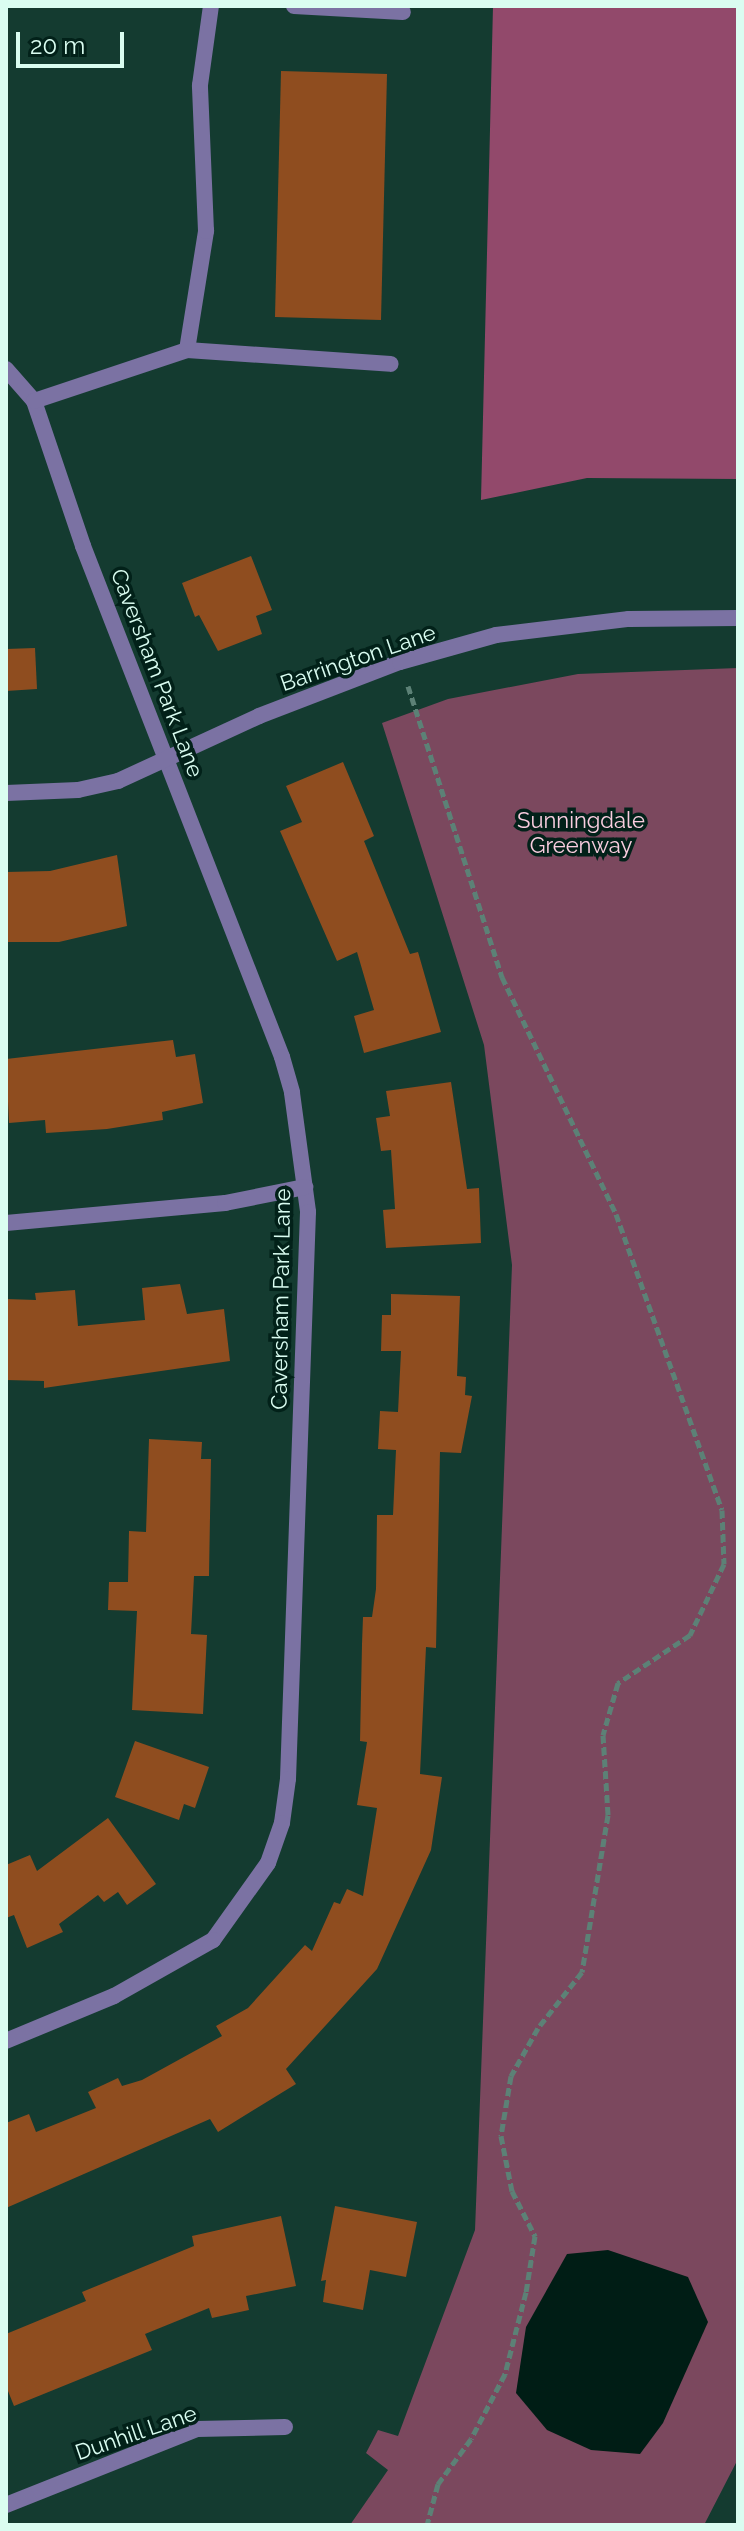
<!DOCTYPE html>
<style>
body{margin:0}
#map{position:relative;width:744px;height:2531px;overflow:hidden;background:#143b30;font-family:Raleway,sans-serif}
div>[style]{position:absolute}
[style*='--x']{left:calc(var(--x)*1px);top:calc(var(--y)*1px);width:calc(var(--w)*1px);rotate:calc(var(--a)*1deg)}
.green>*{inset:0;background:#7b485e}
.forest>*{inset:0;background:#92496b}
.water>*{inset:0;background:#001d15}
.building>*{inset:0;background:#8f4d1f}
.path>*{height:5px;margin-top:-2.5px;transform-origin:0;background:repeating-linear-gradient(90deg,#5c8176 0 8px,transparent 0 12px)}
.lane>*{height:16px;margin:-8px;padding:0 8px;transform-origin:8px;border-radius:8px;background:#7b72a3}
.street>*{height:16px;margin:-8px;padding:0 8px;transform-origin:8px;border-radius:8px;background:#7b72a3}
span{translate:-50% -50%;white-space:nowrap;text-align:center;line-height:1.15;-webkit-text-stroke:7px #022119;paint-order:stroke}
.street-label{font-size:22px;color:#dafdf1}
.park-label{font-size:22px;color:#facee0}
.frame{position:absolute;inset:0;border:8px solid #dafdf1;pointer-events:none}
.scale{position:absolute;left:16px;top:32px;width:108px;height:36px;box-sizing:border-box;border:4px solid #dafdf1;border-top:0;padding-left:10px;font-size:24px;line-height:28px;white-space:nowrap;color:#dafdf1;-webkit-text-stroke:6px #022119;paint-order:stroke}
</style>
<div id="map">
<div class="green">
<i style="clip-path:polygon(738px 668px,738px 2459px,704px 2525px,350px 2525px,388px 2470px,366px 2453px,378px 2430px,398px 2436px,475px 2230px,512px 1265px,484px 1045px,382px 723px,448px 699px,578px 674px)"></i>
</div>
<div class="forest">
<i style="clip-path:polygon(493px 6px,738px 6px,738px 479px,587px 478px,481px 500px)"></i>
</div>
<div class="water">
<i style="clip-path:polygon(608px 2250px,688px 2277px,708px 2322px,663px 2423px,640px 2454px,591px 2450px,547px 2430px,516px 2393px,526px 2327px,567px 2254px)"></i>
</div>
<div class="building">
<i style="clip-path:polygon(281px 71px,387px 74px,381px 320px,275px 317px)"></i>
<i style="clip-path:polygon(251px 556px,272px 610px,256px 616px,262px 634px,218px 651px,199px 615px,195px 617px,182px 583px)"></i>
<i style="clip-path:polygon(35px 648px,37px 689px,6px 691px,6px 649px)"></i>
<i style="clip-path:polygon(343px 762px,374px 836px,364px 841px,410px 954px,418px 952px,441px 1032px,364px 1053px,354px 1016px,374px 1010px,357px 952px,337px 961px,280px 831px,302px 822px,286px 786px)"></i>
<i style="clip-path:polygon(117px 855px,127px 926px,59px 942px,6px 942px,6px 872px,50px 871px)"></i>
<i style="clip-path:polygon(173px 1040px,176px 1057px,195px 1054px,203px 1103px,162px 1112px,163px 1120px,107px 1129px,46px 1133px,45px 1120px,9px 1123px,6px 1059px)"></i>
<i style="clip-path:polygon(451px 1082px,467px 1189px,479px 1188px,481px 1243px,386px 1248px,383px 1210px,395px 1209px,391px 1150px,381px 1151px,376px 1118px,390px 1116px,386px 1091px)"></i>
<i style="clip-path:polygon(180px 1284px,187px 1314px,224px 1309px,230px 1361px,44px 1388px,44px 1381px,6px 1380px,6px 1299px,36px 1300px,35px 1293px,75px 1290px,78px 1326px,145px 1320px,142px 1288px)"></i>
<i style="clip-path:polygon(391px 1294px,460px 1296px,457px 1376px,466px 1377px,465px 1395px,472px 1396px,461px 1453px,440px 1452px,436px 1648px,426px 1647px,420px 1774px,442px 1777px,431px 1850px,377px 1969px,286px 2069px,296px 2084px,218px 2132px,210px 2119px,6px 2208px,6px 2123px,29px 2114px,36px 2132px,96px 2108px,88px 2092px,118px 2078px,122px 2086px,142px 2080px,222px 2036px,216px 2026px,248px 2008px,305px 1945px,312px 1951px,334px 1902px,340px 1904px,347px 1889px,363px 1896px,377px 1808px,357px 1805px,367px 1742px,360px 1741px,362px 1644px,363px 1617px,372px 1617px,376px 1589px,377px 1515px,393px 1515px,396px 1450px,378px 1449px,380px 1411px,398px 1412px,401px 1351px,381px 1351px,382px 1315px,391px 1315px)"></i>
<i style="clip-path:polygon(149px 1439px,202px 1442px,201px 1459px,211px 1459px,209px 1576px,194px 1576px,191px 1634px,207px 1635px,203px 1714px,132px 1710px,137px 1611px,108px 1610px,109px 1582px,128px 1582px,129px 1531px,146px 1532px)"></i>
<i style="clip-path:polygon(135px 1741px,209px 1767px,195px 1808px,184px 1804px,179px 1820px,115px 1797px)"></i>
<i style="clip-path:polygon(108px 1818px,156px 1884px,127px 1905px,118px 1892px,104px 1902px,98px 1895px,59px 1924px,63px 1932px,27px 1948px,14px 1915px,6px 1918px,6px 1865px,30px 1855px,37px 1871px)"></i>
<i style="clip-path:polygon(335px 2206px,417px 2222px,406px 2277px,370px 2270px,363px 2310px,323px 2302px,326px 2280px,321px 2281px)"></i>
<i style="clip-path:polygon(281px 2216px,296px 2286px,246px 2296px,249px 2310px,212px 2318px,209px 2308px,145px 2334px,152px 2350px,14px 2406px,6px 2386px,6px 2334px,86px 2301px,82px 2292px,194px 2246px,192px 2236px)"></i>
</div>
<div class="path">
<i style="--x:408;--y:686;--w:306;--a:72.1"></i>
<i style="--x:502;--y:977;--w:263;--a:64.3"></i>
<i style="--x:616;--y:1214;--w:314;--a:70.3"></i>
<i style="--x:722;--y:1510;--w:54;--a:87.9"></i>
<i style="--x:724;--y:1564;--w:79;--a:115.6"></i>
<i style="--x:690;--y:1635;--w:87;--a:146.3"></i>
<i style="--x:618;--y:1683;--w:54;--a:106.1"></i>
<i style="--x:603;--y:1735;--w:80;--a:86.4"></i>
<i style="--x:608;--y:1815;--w:159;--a:99.4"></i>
<i style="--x:582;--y:1972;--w:71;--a:128.2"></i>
<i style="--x:538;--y:2028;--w:55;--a:119.4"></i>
<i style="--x:511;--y:2076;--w:61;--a:99.5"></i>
<i style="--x:501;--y:2136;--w:56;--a:78.7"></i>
<i style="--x:512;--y:2191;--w:51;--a:62.9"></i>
<i style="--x:535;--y:2236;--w:57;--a:99.1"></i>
<i style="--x:526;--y:2292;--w:85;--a:104.4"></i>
<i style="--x:505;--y:2374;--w:73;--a:117.6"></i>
<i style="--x:471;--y:2439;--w:56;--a:126.3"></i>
<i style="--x:438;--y:2484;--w:42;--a:105"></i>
</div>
<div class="lane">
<i style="--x:294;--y:6;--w:109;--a:3.2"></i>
<i style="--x:187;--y:350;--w:204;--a:3.9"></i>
</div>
<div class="street">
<i style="--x:6;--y:369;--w:43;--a:48.8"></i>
<i style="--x:34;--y:401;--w:153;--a:71.3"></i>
<i style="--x:83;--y:546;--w:548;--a:68.72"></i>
<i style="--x:282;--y:1057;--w:37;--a:74"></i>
<i style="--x:292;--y:1093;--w:120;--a:82.3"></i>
<i style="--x:308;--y:1212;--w:567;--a:92.02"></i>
<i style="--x:288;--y:1779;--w:44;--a:97.8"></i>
<i style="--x:282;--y:1823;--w:42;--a:109.3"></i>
<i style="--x:268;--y:1863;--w:95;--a:125.5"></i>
<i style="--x:213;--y:1940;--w:114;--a:150.5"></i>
<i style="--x:114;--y:1996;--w:117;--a:157.4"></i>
<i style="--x:34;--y:401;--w:161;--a:-18.4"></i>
<i style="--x:187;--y:350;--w:121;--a:-80.9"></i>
<i style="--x:206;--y:231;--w:146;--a:-92.4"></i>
<i style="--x:200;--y:85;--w:80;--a:-82.1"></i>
<i style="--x:6;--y:793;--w:72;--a:-2.4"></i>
<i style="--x:78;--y:790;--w:41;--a:-12.7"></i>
<i style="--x:118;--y:781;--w:155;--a:-24.7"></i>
<i style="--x:259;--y:716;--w:151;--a:-21"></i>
<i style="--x:400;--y:662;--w:100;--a:-15.7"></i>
<i style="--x:496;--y:635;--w:134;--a:-6.9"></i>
<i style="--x:629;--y:619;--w:109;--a:-0.5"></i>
<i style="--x:6;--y:1223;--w:220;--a:-5.2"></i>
<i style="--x:225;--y:1203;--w:82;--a:-11.3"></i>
<i style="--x:6;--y:2505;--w:206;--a:-21.7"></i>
<i style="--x:197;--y:2429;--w:88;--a:-1.3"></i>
</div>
<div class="street-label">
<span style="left:358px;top:658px;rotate:-19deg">Barrington Lane</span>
<span style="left:157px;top:673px;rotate:69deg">Caversham Park Lane</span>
<span style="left:281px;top:1299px;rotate:-89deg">Caversham Park Lane</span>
<span style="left:136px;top:2433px;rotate:-19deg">Dunhill Lane</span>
</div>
<div class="park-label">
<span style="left:581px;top:833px">Sunningdale<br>Greenway</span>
</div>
<div class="frame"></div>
<div class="scale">20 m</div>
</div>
